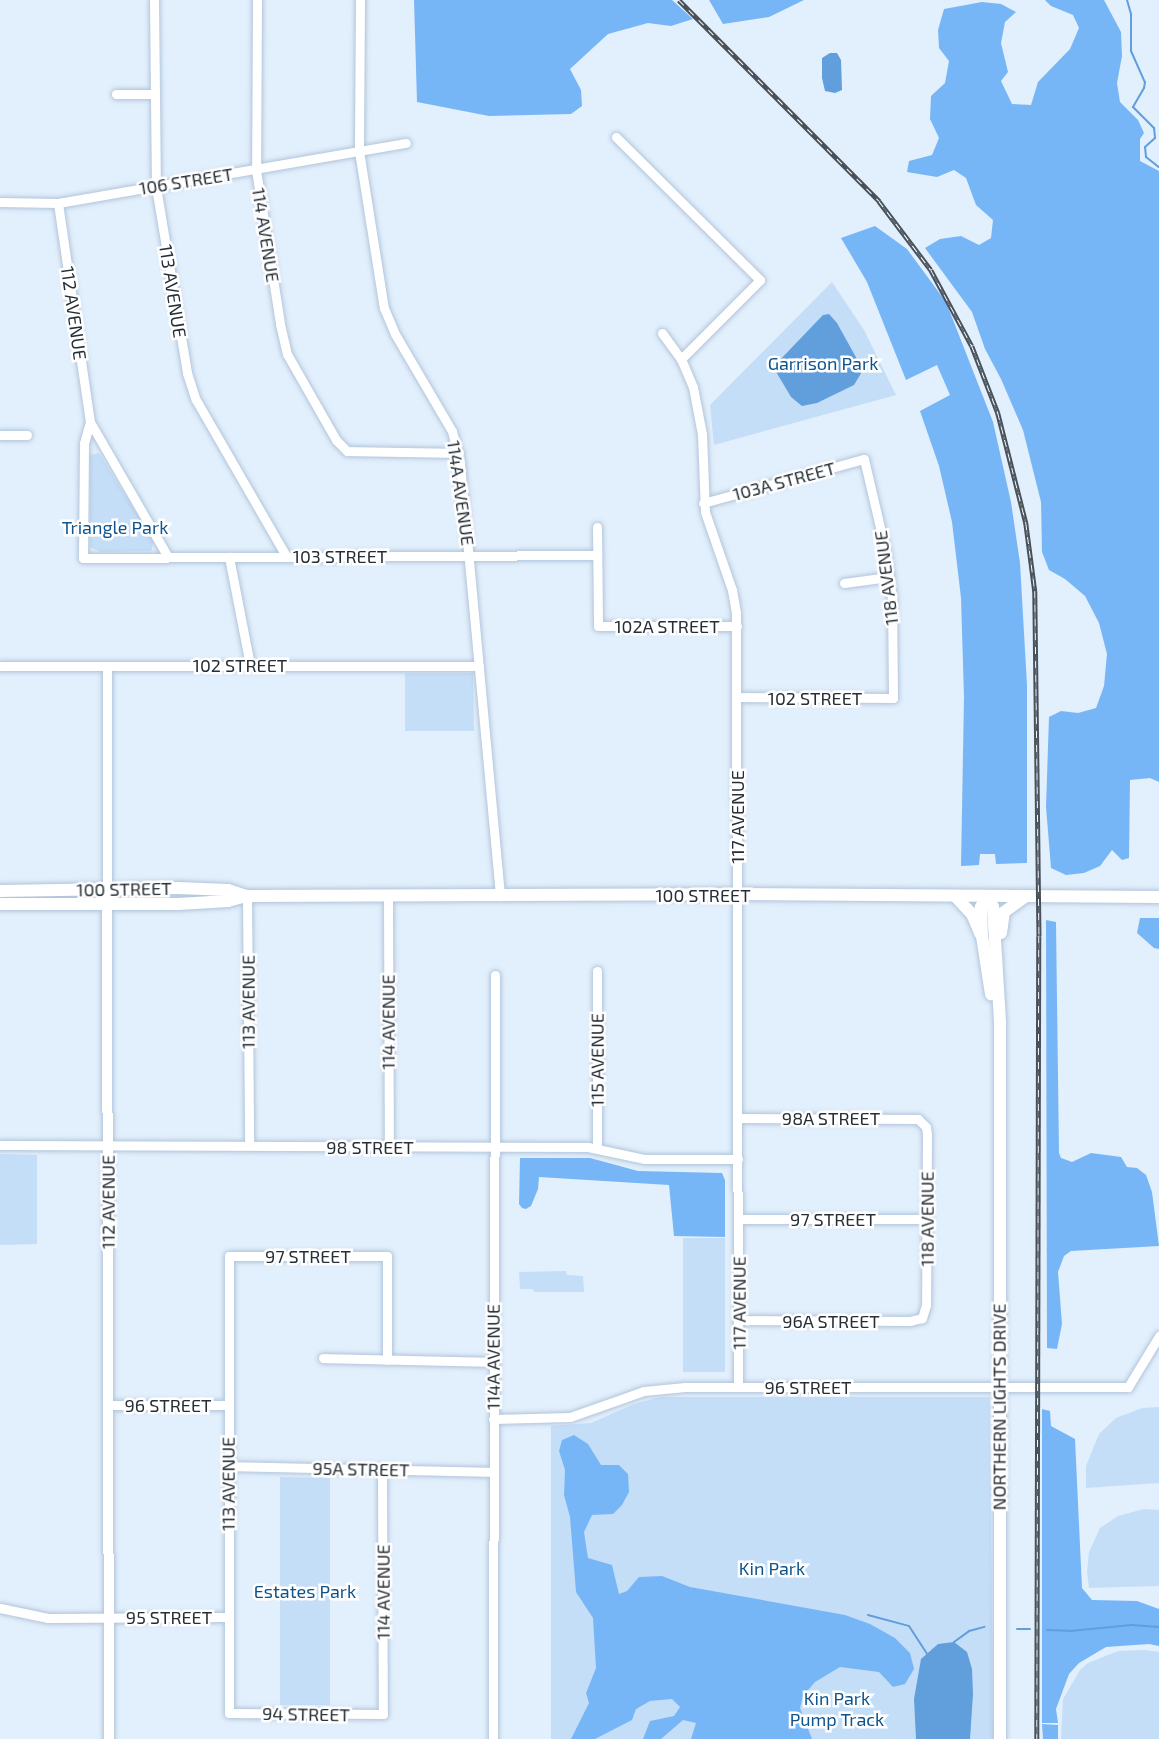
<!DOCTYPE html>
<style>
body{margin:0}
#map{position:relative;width:1159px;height:1739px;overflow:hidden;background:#e2effc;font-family:"Exo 2",sans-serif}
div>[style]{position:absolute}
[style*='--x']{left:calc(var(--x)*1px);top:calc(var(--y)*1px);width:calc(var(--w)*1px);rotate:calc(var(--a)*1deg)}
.green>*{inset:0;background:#c5def8}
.forest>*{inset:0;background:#77b6f6}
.water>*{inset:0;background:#609edc}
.stream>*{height:2px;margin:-1px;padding:0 1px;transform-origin:1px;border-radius:1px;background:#609edc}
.roads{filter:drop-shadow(0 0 2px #b1c5da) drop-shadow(0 0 2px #b1c5da)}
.minor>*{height:9px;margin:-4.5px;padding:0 4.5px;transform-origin:4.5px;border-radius:4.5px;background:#fff}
.tertiary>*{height:10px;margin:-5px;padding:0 5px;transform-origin:5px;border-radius:5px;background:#fff}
.secondary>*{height:12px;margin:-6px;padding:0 6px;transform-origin:6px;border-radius:6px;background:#fff}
.rail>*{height:4.5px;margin-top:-2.25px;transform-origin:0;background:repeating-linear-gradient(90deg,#fff 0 7px,#48515a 0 14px);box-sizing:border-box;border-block:2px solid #48515a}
span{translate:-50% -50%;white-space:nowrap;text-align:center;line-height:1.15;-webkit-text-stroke:5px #fff;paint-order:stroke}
.street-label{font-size:18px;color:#262e36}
.park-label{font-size:18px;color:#0e538c}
</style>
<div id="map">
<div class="green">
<i style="clip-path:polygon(832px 282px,864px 330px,896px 395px,714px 445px,710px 405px)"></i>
<i style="clip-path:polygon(99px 453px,154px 541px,151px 551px,101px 552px,90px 547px,90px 455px)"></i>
<i style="clip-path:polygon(405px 673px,473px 673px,474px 731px,405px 731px)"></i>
<i style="clip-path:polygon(0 1154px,37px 1155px,37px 1244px,0 1245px)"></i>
<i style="clip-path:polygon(683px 1238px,725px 1238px,725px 1372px,683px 1372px)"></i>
<i style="clip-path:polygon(566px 1271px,567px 1275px,583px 1276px,584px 1292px,534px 1292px,533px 1289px,520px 1289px,519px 1272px)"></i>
<i style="clip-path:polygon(660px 1397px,990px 1397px,993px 1739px,551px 1739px,551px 1426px,591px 1423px,634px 1404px)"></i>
<i style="clip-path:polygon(1159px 1407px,1159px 1483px,1086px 1488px,1086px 1466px,1099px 1434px,1116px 1418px,1142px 1408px)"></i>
<i style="clip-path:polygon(280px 1477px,330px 1478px,330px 1705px,280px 1705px)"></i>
<i style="clip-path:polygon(1144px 1509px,1159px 1510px,1159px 1586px,1089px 1588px,1087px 1572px,1089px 1552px,1100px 1528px,1118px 1516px)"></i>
<i style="clip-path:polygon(1144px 1650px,1159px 1652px,1159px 1739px,1061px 1739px,1063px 1699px,1080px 1670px,1088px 1663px,1118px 1651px)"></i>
</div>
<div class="forest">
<i style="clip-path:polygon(414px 0,672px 0,693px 19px,671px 26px,648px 23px,608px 34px,570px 69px,581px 90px,582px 106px,571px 114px,489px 116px,417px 102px)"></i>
<i style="clip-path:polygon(709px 0,804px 0,769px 17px,723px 24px)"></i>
<i style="clip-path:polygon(1045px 0,1104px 0,1121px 32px,1122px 56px,1117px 83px,1120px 102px,1138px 120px,1144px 133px,1140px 139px,1140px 161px,1159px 171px,1159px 782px,1150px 778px,1130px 780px,1129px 858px,1122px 860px,1112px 850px,1100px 866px,1084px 873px,1066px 875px,1051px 868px,1046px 807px,1049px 717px,1061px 711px,1078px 713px,1096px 708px,1104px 686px,1107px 654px,1099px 623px,1085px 596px,1065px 579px,1049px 570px,1042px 552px,1041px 502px,1023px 430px,1001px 379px,985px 349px,972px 312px,925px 248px,940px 239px,961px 236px,979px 245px,991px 238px,993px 220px,976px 205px,966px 178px,954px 170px,937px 177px,907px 172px,909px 161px,932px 155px,939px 138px,930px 119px,931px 96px,945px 83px,949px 61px,939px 48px,938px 30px,944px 9px,982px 2px,1001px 4px,1016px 12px,1005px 22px,1001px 43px,1008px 72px,1001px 81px,1012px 104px,1031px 105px,1038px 82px,1070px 49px,1079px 28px,1073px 15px,1051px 6px)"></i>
<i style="clip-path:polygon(875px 226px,907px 249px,946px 302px,993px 422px,1011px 502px,1020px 563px,1027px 685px,1027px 863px,996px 864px,995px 854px,980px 854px,979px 865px,961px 866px,964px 697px,961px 598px,952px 522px,939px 466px,920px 411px,950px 395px,937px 365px,906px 380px,867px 282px,841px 238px)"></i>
<i style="clip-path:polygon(1140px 918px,1159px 918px,1159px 949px,1154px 948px,1137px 933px)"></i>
<i style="clip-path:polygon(1046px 920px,1056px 922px,1059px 1153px,1061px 1158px,1072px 1162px,1091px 1153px,1121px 1157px,1127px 1167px,1137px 1168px,1146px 1175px,1152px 1192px,1159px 1246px,1071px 1251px,1064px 1256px,1058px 1272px,1062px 1324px,1057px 1349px,1047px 1348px)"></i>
<i style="clip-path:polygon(520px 1158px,590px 1158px,638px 1171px,722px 1173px,725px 1180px,725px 1237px,674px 1236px,669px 1185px,539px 1177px,538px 1189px,531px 1206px,526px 1209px,522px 1208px,519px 1204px)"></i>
<i style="clip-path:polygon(1042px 1409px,1050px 1411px,1051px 1426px,1075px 1439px,1082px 1588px,1092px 1600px,1137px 1601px,1159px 1609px,1159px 1646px,1149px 1644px,1106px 1647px,1079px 1663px,1069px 1674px,1056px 1709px,1058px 1723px,1042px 1723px)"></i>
<i style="clip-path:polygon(574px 1435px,588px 1444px,601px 1465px,619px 1465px,628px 1474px,629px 1492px,622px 1505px,613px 1514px,592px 1515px,584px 1532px,588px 1558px,612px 1565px,619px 1594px,627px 1591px,639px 1577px,662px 1576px,690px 1587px,845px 1615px,870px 1624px,895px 1638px,910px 1653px,914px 1669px,905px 1684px,893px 1687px,879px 1672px,840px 1667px,815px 1682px,803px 1696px,800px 1708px,812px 1739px,691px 1739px,696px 1723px,683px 1720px,661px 1739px,643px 1739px,650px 1721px,674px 1716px,680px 1707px,672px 1699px,650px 1701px,636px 1709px,632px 1720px,595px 1739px,571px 1739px,589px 1703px,586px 1693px,596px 1668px,593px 1618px,576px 1592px,570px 1517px,564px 1495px,565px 1470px,559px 1451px,562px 1440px)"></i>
<i style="clip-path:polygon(1042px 1724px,1058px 1725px,1058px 1739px,1043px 1739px)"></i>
</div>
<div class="water">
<i style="clip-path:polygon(830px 53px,837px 53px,841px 60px,842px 90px,835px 93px,825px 91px,822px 78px,822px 58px)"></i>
<i style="clip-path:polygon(829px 314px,837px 323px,863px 370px,854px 385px,817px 403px,802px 406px,791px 397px,775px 370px,776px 364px,823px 315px)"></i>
<i style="clip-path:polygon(954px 1642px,967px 1652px,972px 1669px,973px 1694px,970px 1739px,916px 1739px,914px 1699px,921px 1659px,938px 1644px)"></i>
</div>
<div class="stream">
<i style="--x:1127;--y:0;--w:15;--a:74"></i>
<i style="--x:1131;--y:14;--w:37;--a:90"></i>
<i style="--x:1131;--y:51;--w:34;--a:66"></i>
<i style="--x:1145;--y:82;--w:6;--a:99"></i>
<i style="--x:1144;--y:88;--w:22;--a:120"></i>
<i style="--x:1133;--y:107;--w:30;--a:45"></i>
<i style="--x:1154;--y:128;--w:10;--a:84"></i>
<i style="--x:1155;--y:138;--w:13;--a:138"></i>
<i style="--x:1145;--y:147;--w:10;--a:84"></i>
<i style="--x:1146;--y:157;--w:16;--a:38"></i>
<i style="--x:868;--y:1615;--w:42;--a:15"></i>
<i style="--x:909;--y:1626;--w:33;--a:57"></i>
<i style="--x:1017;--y:1629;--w:13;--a:0"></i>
<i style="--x:1047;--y:1630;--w:23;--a:2"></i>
<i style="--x:1070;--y:1631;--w:62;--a:-5.5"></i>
<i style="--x:1132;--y:1625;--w:27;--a:4"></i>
<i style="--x:954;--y:1642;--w:19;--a:-36"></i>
<i style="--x:969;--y:1631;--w:16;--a:-15"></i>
</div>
<div class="roads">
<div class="minor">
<i style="--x:154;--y:0;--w:187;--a:89.4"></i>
<i style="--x:156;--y:187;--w:189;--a:80.5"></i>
<i style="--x:187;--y:373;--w:28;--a:72"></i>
<i style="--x:196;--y:400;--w:180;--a:60"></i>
<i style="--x:257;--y:0;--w:170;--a:90.3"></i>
<i style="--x:256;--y:170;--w:156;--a:81.1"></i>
<i style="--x:280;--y:324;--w:31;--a:77"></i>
<i style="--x:287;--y:354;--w:99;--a:60.3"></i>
<i style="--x:336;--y:440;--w:16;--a:45"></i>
<i style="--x:347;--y:451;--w:112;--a:1"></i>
<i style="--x:360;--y:0;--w:151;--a:90.4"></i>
<i style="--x:359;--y:151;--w:159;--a:81"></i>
<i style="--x:384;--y:308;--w:28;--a:67"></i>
<i style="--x:395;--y:334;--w:113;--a:59.6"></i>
<i style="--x:452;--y:431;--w:34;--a:76"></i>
<i style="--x:460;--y:464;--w:434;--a:84.7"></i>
<i style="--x:116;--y:94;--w:38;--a:0"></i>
<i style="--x:616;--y:137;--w:203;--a:44.8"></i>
<i style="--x:760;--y:280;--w:112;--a:135"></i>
<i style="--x:0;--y:202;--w:58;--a:1"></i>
<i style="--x:58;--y:203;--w:353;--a:-9.8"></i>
<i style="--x:58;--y:203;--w:221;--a:81.7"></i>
<i style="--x:90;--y:422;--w:156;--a:60"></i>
<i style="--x:662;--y:333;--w:32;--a:54"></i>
<i style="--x:681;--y:359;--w:30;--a:67"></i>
<i style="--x:693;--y:387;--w:48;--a:79.2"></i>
<i style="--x:702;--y:434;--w:78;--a:87.8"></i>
<i style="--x:705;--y:512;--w:83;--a:70.9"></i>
<i style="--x:732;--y:590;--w:23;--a:80"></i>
<i style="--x:736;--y:613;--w:774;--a:89.85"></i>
<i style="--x:90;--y:422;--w:22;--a:106"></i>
<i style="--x:84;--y:443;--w:115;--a:90.5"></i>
<i style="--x:83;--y:558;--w:514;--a:-0.33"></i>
<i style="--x:0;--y:435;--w:27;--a:0"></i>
<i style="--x:703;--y:503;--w:167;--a:-15.3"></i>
<i style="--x:864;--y:459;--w:97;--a:76.8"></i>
<i style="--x:886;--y:553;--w:46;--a:82.6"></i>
<i style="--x:892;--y:599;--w:99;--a:89.4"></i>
<i style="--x:893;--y:698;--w:156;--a:-179.6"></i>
<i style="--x:597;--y:527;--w:99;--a:89.4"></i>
<i style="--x:598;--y:626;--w:139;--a:0"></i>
<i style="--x:229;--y:557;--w:110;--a:79"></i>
<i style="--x:844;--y:583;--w:45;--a:-7.6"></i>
<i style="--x:0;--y:666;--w:479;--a:0"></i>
<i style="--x:107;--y:666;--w:223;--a:90"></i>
<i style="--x:247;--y:896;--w:248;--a:89.5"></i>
<i style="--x:388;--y:896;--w:252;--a:89.8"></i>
<i style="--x:597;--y:971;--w:177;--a:90"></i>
<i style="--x:738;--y:1118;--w:180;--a:0.3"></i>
<i style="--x:918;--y:1119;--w:11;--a:45"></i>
<i style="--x:926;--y:1127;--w:7;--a:82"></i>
<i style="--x:927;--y:1134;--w:171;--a:90.3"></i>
<i style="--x:926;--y:1305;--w:14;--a:107"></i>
<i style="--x:922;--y:1318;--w:12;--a:166"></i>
<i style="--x:910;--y:1321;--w:171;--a:-179.7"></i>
<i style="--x:0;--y:1145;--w:588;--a:0.19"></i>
<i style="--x:588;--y:1147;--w:57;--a:12.1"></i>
<i style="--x:644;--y:1159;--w:94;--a:0"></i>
<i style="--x:739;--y:1219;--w:188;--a:0"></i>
<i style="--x:323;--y:1358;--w:170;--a:1.3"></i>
<i style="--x:108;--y:1405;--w:120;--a:0"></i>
<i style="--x:493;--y:1419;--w:77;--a:-1.5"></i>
<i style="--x:570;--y:1417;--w:78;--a:-19.4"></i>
<i style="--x:644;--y:1391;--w:41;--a:-5.6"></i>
<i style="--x:685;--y:1387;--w:443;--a:0"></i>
<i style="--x:1128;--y:1387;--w:60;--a:-58.7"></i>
<i style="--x:229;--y:1466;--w:264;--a:1.3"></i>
<i style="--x:382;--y:1469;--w:245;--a:89.8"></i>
<i style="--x:383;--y:1714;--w:154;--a:-179.6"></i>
<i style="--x:229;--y:1713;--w:457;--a:-90"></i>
<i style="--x:229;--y:1256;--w:158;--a:0"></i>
<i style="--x:387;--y:1256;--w:104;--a:90"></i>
<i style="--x:0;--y:1608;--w:49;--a:11.8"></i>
<i style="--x:48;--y:1618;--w:181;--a:-0.3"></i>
<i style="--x:493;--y:1739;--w:764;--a:-89.85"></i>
</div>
<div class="tertiary">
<i style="--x:107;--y:889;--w:850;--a:89.87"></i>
</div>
<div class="secondary">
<i style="--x:0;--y:891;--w:178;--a:-1"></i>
<i style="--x:178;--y:888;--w:50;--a:2.3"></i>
<i style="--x:228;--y:890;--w:19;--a:18"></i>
<i style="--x:987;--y:896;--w:13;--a:61"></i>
<i style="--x:993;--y:907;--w:116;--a:86.5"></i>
<i style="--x:1000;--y:1023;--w:716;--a:90"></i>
<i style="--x:987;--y:896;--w:13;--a:119"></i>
<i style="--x:981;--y:907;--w:29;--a:88"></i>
<i style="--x:982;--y:936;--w:59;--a:81.2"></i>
<i style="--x:956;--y:897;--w:23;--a:47"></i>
<i style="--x:972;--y:914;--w:21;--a:67"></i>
<i style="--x:0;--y:904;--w:178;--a:0"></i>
<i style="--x:178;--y:904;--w:50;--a:-3.4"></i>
<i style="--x:228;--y:901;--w:20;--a:-15"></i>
<i style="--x:247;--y:896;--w:490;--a:-0.2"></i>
<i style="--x:737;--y:894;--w:422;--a:0.4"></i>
<i style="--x:1001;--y:933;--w:21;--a:-82"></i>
<i style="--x:1004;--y:912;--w:24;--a:-36"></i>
</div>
</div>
<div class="rail">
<i style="--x:679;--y:0;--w:284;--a:45.1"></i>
<i style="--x:879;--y:201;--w:86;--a:53"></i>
<i style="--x:931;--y:270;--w:86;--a:61.7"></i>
<i style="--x:972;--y:346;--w:72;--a:68.8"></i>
<i style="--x:998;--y:413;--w:114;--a:75.7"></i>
<i style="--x:1026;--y:523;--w:69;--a:82.5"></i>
<i style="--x:1035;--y:591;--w:345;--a:89.3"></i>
<i style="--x:1039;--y:936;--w:803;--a:90.14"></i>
</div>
<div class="street-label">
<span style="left:186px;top:181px;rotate:-9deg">106 STREET</span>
<span style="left:266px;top:235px;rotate:81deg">114 AVENUE</span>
<span style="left:173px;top:291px;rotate:81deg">113 AVENUE</span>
<span style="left:74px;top:313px;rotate:82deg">112 AVENUE</span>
<span style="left:784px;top:481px;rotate:-15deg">103A STREET</span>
<span style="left:461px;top:493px;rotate:82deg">114A AVENUE</span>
<span style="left:340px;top:556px">103 STREET</span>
<span style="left:886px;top:578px;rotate:-97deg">118 AVENUE</span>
<span style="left:667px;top:626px">102A STREET</span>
<span style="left:240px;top:665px">102 STREET</span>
<span style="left:815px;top:698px">102 STREET</span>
<span style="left:737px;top:817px;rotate:-90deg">117 AVENUE</span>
<span style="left:124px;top:889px;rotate:-1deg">100 STREET</span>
<span style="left:703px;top:895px">100 STREET</span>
<span style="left:248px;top:1002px;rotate:-90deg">113 AVENUE</span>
<span style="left:388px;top:1022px;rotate:-90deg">114 AVENUE</span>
<span style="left:597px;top:1060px;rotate:-90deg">115 AVENUE</span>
<span style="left:831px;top:1118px">98A STREET</span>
<span style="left:370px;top:1147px">98 STREET</span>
<span style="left:108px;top:1202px;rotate:-90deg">112 AVENUE</span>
<span style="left:833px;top:1219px">97 STREET</span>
<span style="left:927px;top:1219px;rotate:-90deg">118 AVENUE</span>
<span style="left:308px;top:1256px">97 STREET</span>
<span style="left:739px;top:1303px;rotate:-90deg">117 AVENUE</span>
<span style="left:831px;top:1321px">96A STREET</span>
<span style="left:493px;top:1357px;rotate:-90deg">114A AVENUE</span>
<span style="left:808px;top:1387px">96 STREET</span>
<span style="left:168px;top:1405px">96 STREET</span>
<span style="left:999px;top:1407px;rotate:-90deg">NORTHERN LIGHTS DRIVE</span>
<span style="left:361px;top:1469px;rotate:1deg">95A STREET</span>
<span style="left:228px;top:1484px;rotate:-90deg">113 AVENUE</span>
<span style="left:383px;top:1592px;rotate:-90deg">114 AVENUE</span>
<span style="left:169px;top:1617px">95 STREET</span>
<span style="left:306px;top:1714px;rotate:1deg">94 STREET</span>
</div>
<div class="park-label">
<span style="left:823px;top:363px">Garrison Park</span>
<span style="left:115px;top:527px">Triangle Park</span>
<span style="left:772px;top:1568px">Kin Park</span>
<span style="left:305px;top:1591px">Estates Park</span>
<span style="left:837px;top:1709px">Kin Park<br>Pump Track</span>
</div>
</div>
